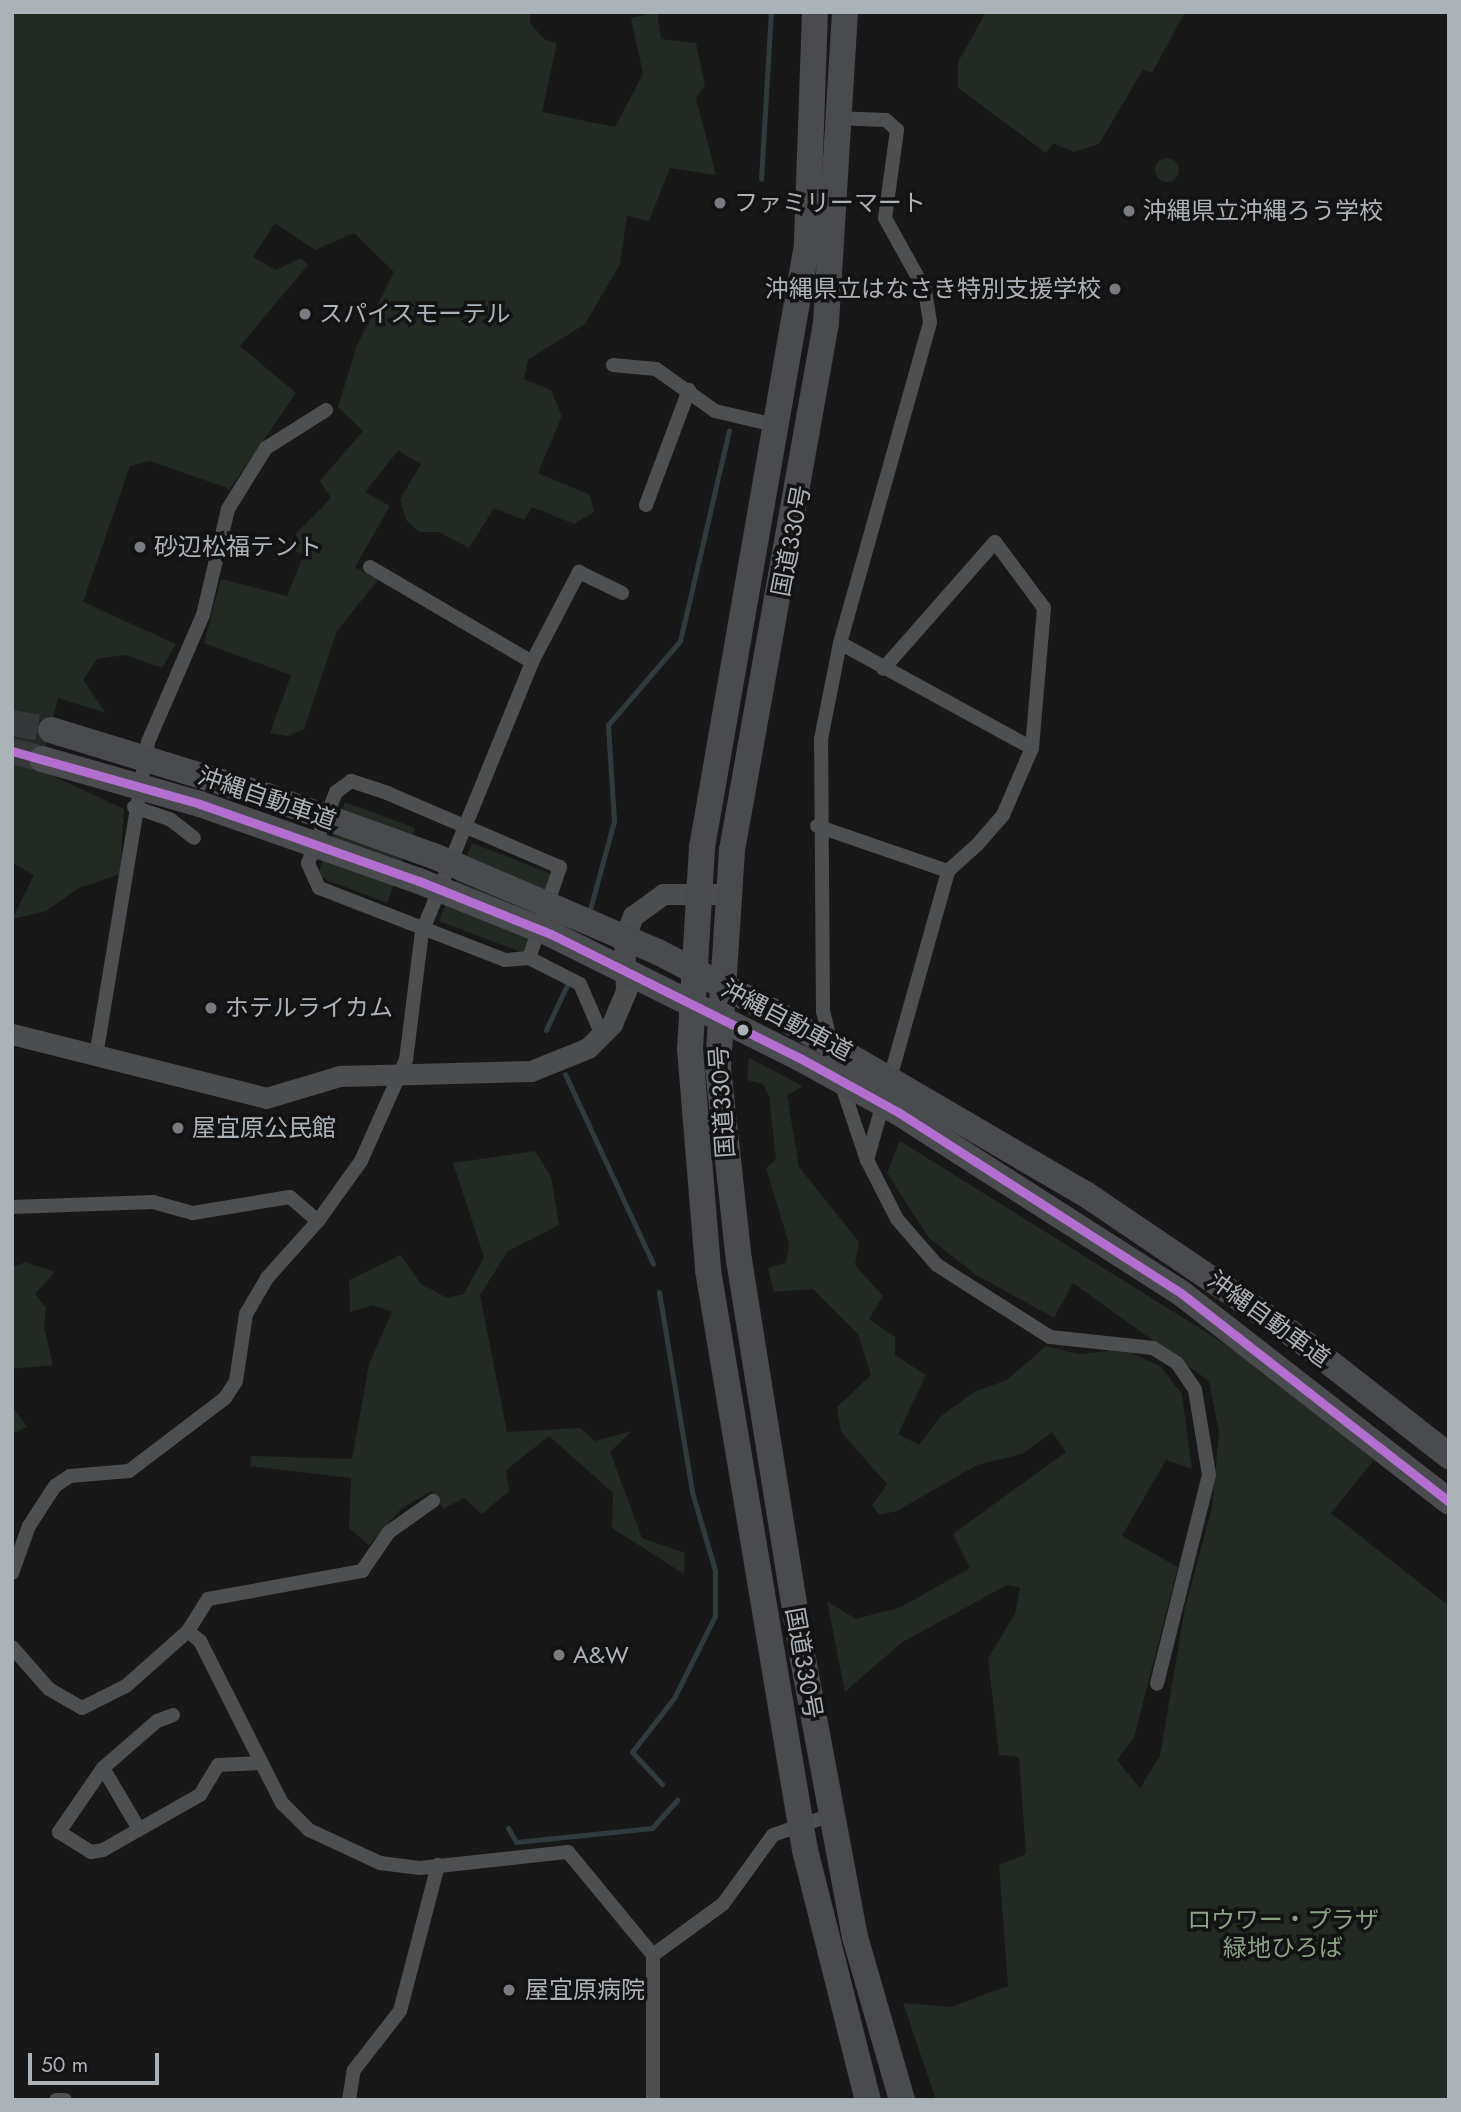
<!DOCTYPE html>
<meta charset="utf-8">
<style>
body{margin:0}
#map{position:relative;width:1461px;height:2112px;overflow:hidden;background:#181819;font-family:Jost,"Noto Sans JP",sans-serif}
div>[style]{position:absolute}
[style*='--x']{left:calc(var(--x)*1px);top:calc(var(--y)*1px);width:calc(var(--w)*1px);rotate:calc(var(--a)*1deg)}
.green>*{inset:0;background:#232923}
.round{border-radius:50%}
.stream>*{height:5px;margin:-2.5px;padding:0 2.5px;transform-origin:2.5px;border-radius:2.5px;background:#303b3d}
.highway-tunnel>*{height:26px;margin-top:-13px;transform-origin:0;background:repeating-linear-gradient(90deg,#353739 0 26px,transparent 0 39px)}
.street>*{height:14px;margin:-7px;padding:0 7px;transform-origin:7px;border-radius:7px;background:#4d4f51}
.secondary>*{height:21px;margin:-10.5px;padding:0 10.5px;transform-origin:10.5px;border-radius:10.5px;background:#4c4d4f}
.highway>*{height:26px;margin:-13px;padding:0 13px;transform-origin:13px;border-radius:13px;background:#4a4b4e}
.bus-1>*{height:9px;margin:-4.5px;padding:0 4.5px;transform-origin:4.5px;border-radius:4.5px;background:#b36fd0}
.dots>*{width:19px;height:19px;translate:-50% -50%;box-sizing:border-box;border:4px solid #131314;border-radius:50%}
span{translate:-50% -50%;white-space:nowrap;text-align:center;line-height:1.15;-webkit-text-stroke:7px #131314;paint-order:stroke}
.poi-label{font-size:24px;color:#abb2b8}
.left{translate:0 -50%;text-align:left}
.right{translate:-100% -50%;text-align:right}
.street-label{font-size:24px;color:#abb2b8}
.park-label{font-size:24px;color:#8aa184}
.frame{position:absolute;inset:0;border:14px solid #abb2b8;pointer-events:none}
.scale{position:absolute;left:28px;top:2053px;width:131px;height:32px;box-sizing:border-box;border:4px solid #abb2b8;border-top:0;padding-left:9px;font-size:21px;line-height:24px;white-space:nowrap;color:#abb2b8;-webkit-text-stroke:5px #131314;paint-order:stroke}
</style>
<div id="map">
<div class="green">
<i style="clip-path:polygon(12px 12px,530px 12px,530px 23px,545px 40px,557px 43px,542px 112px,615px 127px,643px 74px,631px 18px,657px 12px,661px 39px,696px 43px,705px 86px,696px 98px,716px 175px,670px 168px,649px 221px,627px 216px,620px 264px,585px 324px,528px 360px,524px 379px,551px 390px,562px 416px,538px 473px,590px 495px,594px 512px,574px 524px,532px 507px,524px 520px,494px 508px,469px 548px,439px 532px,419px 532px,406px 520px,400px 499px,421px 464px,398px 451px,365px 492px,390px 506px,355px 567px,378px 580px,337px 631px,304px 729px,288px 736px,270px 733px,291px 675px,204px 643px,221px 579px,287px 596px,304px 554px,283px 547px,331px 498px,320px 481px,363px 431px,338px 407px,357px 345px,394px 272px,354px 233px,315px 250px,275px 223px,253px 257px,276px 270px,301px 258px,308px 265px,240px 346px,296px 393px,230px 489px,150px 461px,130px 466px,83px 602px,176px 644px,162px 668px,125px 655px,97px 659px,83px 680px,106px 713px,58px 698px,40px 770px,124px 809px,120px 874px,77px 889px,46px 911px,12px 919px,34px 875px,12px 863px)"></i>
<i style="clip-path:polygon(986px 12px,1185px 12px,1152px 73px,1143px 70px,1099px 144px,1074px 152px,1053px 143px,1046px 153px,958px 88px,958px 62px)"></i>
<i class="round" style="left:1155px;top:158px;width:24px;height:24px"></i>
<i style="clip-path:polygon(345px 802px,415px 828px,387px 903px,317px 876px)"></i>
<i style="clip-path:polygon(472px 843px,554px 875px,523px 953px,439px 921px)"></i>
<i style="clip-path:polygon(749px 1058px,803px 1086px,787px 1095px,799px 1167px,859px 1242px,855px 1265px,883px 1296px,869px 1319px,895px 1337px,895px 1355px,926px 1375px,898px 1434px,919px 1445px,940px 1417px,974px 1392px,1007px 1380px,1046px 1346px,1079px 1354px,1122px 1349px,1160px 1366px,1182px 1394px,1192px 1469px,1166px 1460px,1122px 1536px,1178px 1567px,1134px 1738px,1117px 1760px,1140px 1788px,1160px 1756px,1185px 1607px,1212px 1508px,1219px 1432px,1209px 1381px,1073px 1283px,1054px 1318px,975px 1274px,929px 1238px,887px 1173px,900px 1141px,1249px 1359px,1374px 1460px,1331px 1513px,1449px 1606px,1449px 2100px,936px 2100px,903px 2003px,951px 2007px,1008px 1986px,999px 1865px,1026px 1854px,1019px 1757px,999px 1755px,988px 1658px,1015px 1614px,1020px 1588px,1007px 1585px,901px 1643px,845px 1692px,827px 1601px,856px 1619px,901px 1607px,970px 1568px,953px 1534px,1066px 1452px,1052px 1432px,1022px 1454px,977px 1465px,897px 1511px,879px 1515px,872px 1505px,887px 1484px,841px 1432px,837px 1407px,871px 1375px,858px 1334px,813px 1289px,774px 1292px,768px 1268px,786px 1263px,789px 1244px,766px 1168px,776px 1160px,769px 1096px,763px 1084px,747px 1080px)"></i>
<i style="clip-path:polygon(535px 1151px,551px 1177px,559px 1225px,508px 1251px,480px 1295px,507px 1432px,580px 1428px,595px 1441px,632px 1431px,610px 1452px,642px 1538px,685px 1553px,684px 1574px,612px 1528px,613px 1493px,549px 1436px,506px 1470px,509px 1491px,482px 1514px,464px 1498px,443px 1509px,432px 1491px,402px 1508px,369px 1545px,349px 1528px,351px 1478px,250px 1466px,251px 1456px,352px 1459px,369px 1364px,392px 1312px,373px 1305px,350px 1312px,349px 1280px,401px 1255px,420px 1283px,447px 1298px,464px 1294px,484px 1257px,453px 1163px)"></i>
<i style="clip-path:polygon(26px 1262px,55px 1272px,35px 1294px,46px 1308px,44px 1327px,53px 1365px,12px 1369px,12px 1267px)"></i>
<i style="clip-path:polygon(12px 1406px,27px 1427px,12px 1434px)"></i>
</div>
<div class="stream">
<i style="--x:761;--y:179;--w:167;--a:-86.6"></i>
<i style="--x:589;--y:913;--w:95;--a:-74.8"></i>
<i style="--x:614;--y:821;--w:96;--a:-93.6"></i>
<i style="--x:608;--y:725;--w:111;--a:-49.4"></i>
<i style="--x:680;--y:641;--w:216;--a:-76.9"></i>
<i style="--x:546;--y:1030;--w:50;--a:-65"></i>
<i style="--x:565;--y:1074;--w:209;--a:65.1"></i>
<i style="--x:659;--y:1292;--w:203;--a:80.6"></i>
<i style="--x:692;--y:1492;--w:81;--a:73.6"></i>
<i style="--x:715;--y:1570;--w:46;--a:90"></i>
<i style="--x:715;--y:1616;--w:92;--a:116.6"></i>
<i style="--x:674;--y:1698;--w:68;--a:127.9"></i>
<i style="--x:632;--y:1752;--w:44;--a:46.8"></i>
<i style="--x:508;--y:1828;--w:16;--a:60"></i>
<i style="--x:516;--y:1842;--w:137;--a:-5.9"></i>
<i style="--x:652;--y:1828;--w:38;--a:-48"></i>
</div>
<div class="highway-tunnel">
<i style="--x:12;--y:723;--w:40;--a:10"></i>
<i style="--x:12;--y:751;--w:31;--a:15"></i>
</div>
<div class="street">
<i style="--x:613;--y:365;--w:43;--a:5.3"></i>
<i style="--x:656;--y:369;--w:72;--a:35.4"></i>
<i style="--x:715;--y:411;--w:66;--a:13.2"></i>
<i style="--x:646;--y:505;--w:123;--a:-69.5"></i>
<i style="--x:370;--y:567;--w:188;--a:30.4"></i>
<i style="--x:840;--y:643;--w:219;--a:28.7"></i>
<i style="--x:134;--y:807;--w:39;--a:19"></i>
<i style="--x:171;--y:820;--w:29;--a:38"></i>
<i style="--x:817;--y:826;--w:139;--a:19"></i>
<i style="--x:948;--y:871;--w:39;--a:-42"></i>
<i style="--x:977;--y:845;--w:40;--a:-49"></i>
<i style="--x:1003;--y:815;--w:73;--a:-66.6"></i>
<i style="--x:1032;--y:748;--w:141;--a:-85.1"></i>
<i style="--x:1044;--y:608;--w:82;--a:-126.6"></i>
<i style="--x:995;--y:542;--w:169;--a:131.4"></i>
<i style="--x:529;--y:958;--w:24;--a:175"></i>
<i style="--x:505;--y:960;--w:199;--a:-158.8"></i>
<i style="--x:319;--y:888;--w:27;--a:-114"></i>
<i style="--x:308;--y:863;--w:76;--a:-68.5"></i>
<i style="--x:336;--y:792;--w:19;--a:-36"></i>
<i style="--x:351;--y:781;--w:38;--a:18"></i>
<i style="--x:387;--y:793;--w:188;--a:23.2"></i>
<i style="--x:560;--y:867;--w:96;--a:108.8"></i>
<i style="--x:529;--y:958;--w:57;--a:27"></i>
<i style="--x:580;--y:984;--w:56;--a:66.7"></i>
<i style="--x:832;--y:1047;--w:36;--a:-104"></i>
<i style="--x:823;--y:1012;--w:273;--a:-90.4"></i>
<i style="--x:821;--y:739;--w:98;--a:-78.8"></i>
<i style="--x:840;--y:643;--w:333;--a:-74.3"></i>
<i style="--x:930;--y:322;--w:32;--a:-99"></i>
<i style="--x:925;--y:290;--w:82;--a:-119.1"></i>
<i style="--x:885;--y:218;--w:89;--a:-82.2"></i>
<i style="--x:897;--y:130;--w:15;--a:-138"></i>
<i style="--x:886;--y:120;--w:51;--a:-177.8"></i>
<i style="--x:96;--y:1056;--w:318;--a:-80.6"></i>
<i style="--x:148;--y:742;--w:138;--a:-66.6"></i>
<i style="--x:203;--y:615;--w:109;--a:-76.7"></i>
<i style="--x:228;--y:509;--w:72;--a:-58.1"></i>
<i style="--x:266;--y:448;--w:71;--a:-32.3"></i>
<i style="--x:840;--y:1080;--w:84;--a:71.4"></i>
<i style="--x:867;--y:1160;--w:66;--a:63"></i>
<i style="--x:897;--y:1219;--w:61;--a:49"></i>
<i style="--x:937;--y:1265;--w:134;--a:32.5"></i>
<i style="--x:1050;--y:1337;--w:104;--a:6.1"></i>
<i style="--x:1153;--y:1348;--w:28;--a:32"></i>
<i style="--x:1177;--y:1363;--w:32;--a:56"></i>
<i style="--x:1195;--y:1390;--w:86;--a:80.6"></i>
<i style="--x:1209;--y:1475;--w:215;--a:104"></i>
<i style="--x:867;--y:1160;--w:300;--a:-74.3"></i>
<i style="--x:12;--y:1207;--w:141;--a:-2"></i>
<i style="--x:153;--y:1202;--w:41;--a:15.4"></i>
<i style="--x:193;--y:1213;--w:98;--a:-9.4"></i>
<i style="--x:290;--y:1197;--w:37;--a:41"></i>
<i style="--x:318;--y:1221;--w:74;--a:-54.4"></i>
<i style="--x:361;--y:1161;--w:111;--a:-66"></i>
<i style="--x:406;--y:1060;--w:129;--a:-82.9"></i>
<i style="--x:422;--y:932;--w:292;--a:-67.8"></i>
<i style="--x:532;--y:662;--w:102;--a:-62.4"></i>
<i style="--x:579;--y:572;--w:48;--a:26"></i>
<i style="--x:12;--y:1573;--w:50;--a:-70.1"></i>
<i style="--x:29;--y:1526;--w:48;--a:-57"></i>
<i style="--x:55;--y:1486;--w:18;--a:-34"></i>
<i style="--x:70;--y:1476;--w:59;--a:-4.8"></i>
<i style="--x:129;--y:1471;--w:121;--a:-37.2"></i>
<i style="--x:225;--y:1398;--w:20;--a:-57"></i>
<i style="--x:236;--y:1381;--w:68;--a:-81.5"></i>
<i style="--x:246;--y:1314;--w:42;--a:-59.7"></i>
<i style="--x:267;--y:1278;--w:76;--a:-48.2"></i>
<i style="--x:188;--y:1631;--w:38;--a:-58"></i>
<i style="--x:208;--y:1599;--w:157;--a:-10.3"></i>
<i style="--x:362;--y:1571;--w:47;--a:-55.3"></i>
<i style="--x:389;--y:1532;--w:54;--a:-35.2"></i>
<i style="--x:12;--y:1647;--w:56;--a:48.6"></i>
<i style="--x:49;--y:1689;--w:38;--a:30"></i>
<i style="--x:82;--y:1708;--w:49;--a:-26.6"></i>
<i style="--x:126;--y:1686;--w:83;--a:-41.6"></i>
<i style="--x:188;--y:1631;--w:16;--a:40"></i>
<i style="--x:200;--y:1641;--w:182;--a:63.2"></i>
<i style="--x:282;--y:1803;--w:38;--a:45"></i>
<i style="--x:309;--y:1830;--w:78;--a:24.9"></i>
<i style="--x:380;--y:1863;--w:40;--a:7.1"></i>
<i style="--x:420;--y:1868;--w:149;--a:-6.2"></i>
<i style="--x:568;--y:1852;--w:134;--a:50.5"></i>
<i style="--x:653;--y:1955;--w:145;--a:90"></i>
<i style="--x:173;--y:1715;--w:17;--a:159"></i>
<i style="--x:157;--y:1721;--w:72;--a:139"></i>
<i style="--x:103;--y:1768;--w:78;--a:124.5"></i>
<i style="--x:59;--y:1832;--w:38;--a:32"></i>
<i style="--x:91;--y:1852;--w:12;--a:-9"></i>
<i style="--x:103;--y:1850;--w:112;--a:-29.6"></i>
<i style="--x:200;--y:1795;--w:35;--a:-59"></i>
<i style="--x:218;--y:1765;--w:41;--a:-2.8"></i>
<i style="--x:103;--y:1768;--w:71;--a:59.5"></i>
<i style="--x:653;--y:1955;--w:87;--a:-36.1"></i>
<i style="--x:723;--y:1904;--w:85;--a:-54.1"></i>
<i style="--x:773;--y:1835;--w:61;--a:-19"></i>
<i style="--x:56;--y:2100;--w:9;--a:0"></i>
<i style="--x:349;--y:2100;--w:30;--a:-81"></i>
<i style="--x:354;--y:2070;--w:75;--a:-52.1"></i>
<i style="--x:400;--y:2011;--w:151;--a:-75.4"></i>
</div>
<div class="secondary">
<i style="--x:12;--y:1034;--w:262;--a:14.1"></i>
<i style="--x:266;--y:1098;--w:77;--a:-16.6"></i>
<i style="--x:340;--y:1076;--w:191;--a:-1.5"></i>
<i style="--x:531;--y:1071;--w:61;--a:-22"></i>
<i style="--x:588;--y:1048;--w:34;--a:-45"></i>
<i style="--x:612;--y:1024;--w:36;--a:-67"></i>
<i style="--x:626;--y:991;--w:52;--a:-92.2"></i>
<i style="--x:624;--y:939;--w:25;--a:-69"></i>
<i style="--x:633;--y:916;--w:37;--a:-36"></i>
<i style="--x:663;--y:894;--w:64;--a:0"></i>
</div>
<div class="highway">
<i style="--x:815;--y:12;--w:233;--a:92"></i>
<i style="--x:807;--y:245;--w:611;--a:99.89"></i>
<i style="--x:702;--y:847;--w:202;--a:93.4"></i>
<i style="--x:690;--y:1049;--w:222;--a:85.3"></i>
<i style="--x:708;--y:1270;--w:588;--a:80.51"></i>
<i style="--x:805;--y:1850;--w:258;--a:75.9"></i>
<i style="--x:845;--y:12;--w:312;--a:93.5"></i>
<i style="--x:826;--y:323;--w:535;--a:100.11"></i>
<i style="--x:732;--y:850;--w:218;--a:93.7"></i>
<i style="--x:718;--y:1068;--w:193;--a:83.8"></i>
<i style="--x:739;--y:1260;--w:399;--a:80.9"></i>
<i style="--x:802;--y:1654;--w:288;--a:79.4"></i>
<i style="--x:855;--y:1937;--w:170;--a:73.9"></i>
<i style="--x:51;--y:730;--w:226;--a:17"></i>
<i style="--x:267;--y:796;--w:177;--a:19.8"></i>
<i style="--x:434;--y:856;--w:244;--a:23.2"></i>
<i style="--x:658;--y:952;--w:128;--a:27.4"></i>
<i style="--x:772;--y:1011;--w:361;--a:30.3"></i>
<i style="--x:1084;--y:1193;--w:258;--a:34.1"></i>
<i style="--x:1298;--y:1338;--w:192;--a:38"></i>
<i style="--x:42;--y:759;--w:164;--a:15.9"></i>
<i style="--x:200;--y:804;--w:232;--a:19.4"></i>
<i style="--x:419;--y:881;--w:142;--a:21.9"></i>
<i style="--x:551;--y:934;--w:278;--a:26.5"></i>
<i style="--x:800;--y:1058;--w:112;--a:28.9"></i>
<i style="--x:898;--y:1112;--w:336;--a:32.6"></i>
<i style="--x:1181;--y:1293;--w:340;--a:37.9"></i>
</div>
<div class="bus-1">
<i style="--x:12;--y:751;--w:195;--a:15.7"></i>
<i style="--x:200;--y:804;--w:232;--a:19.4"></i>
<i style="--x:419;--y:881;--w:142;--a:21.9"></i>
<i style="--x:551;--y:934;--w:278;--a:26.5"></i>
<i style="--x:800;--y:1058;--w:112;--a:28.9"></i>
<i style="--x:898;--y:1112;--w:336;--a:32.6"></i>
<i style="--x:1181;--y:1293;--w:340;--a:37.9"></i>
</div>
<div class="dots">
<i style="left:720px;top:203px;background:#787c80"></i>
<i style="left:1129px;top:211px;background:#787c80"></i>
<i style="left:1115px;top:289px;background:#787c80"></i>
<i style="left:305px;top:314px;background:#787c80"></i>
<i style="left:140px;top:547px;background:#787c80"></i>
<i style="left:211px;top:1008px;background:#787c80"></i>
<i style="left:743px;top:1030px;background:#abb2b8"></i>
<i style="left:178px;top:1128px;background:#787c80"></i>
<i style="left:559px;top:1655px;background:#787c80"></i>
<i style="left:509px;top:1990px;background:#787c80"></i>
</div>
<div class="poi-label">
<span class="left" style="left:734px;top:203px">ファミリーマート</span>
<span class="left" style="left:1143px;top:211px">沖縄県立沖縄ろう学校</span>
<span class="right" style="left:1101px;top:289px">沖縄県立はなさき特別支援学校</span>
<span class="left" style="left:319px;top:314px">スパイスモーテル</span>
<span class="left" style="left:154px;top:547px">砂辺松福テント</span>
<span class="left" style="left:225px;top:1008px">ホテルライカム</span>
<span class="left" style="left:192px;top:1128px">屋宜原公民館</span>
<span class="left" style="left:573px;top:1655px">A&amp;W</span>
<span class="left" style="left:525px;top:1990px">屋宜原病院</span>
</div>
<div class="street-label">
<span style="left:791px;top:541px;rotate:-79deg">国道330号</span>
<span style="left:267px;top:798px;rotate:19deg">沖縄自動車道</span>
<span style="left:787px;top:1020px;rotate:28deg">沖縄自動車道</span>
<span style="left:722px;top:1102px;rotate:-94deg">国道330号</span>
<span style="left:1269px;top:1319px;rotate:36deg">沖縄自動車道</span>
<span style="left:804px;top:1663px;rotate:80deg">国道330号</span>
</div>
<div class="park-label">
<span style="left:1283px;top:1934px">ロウワー・プラザ<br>緑地ひろば</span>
</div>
<div class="frame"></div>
<div class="scale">50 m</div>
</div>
